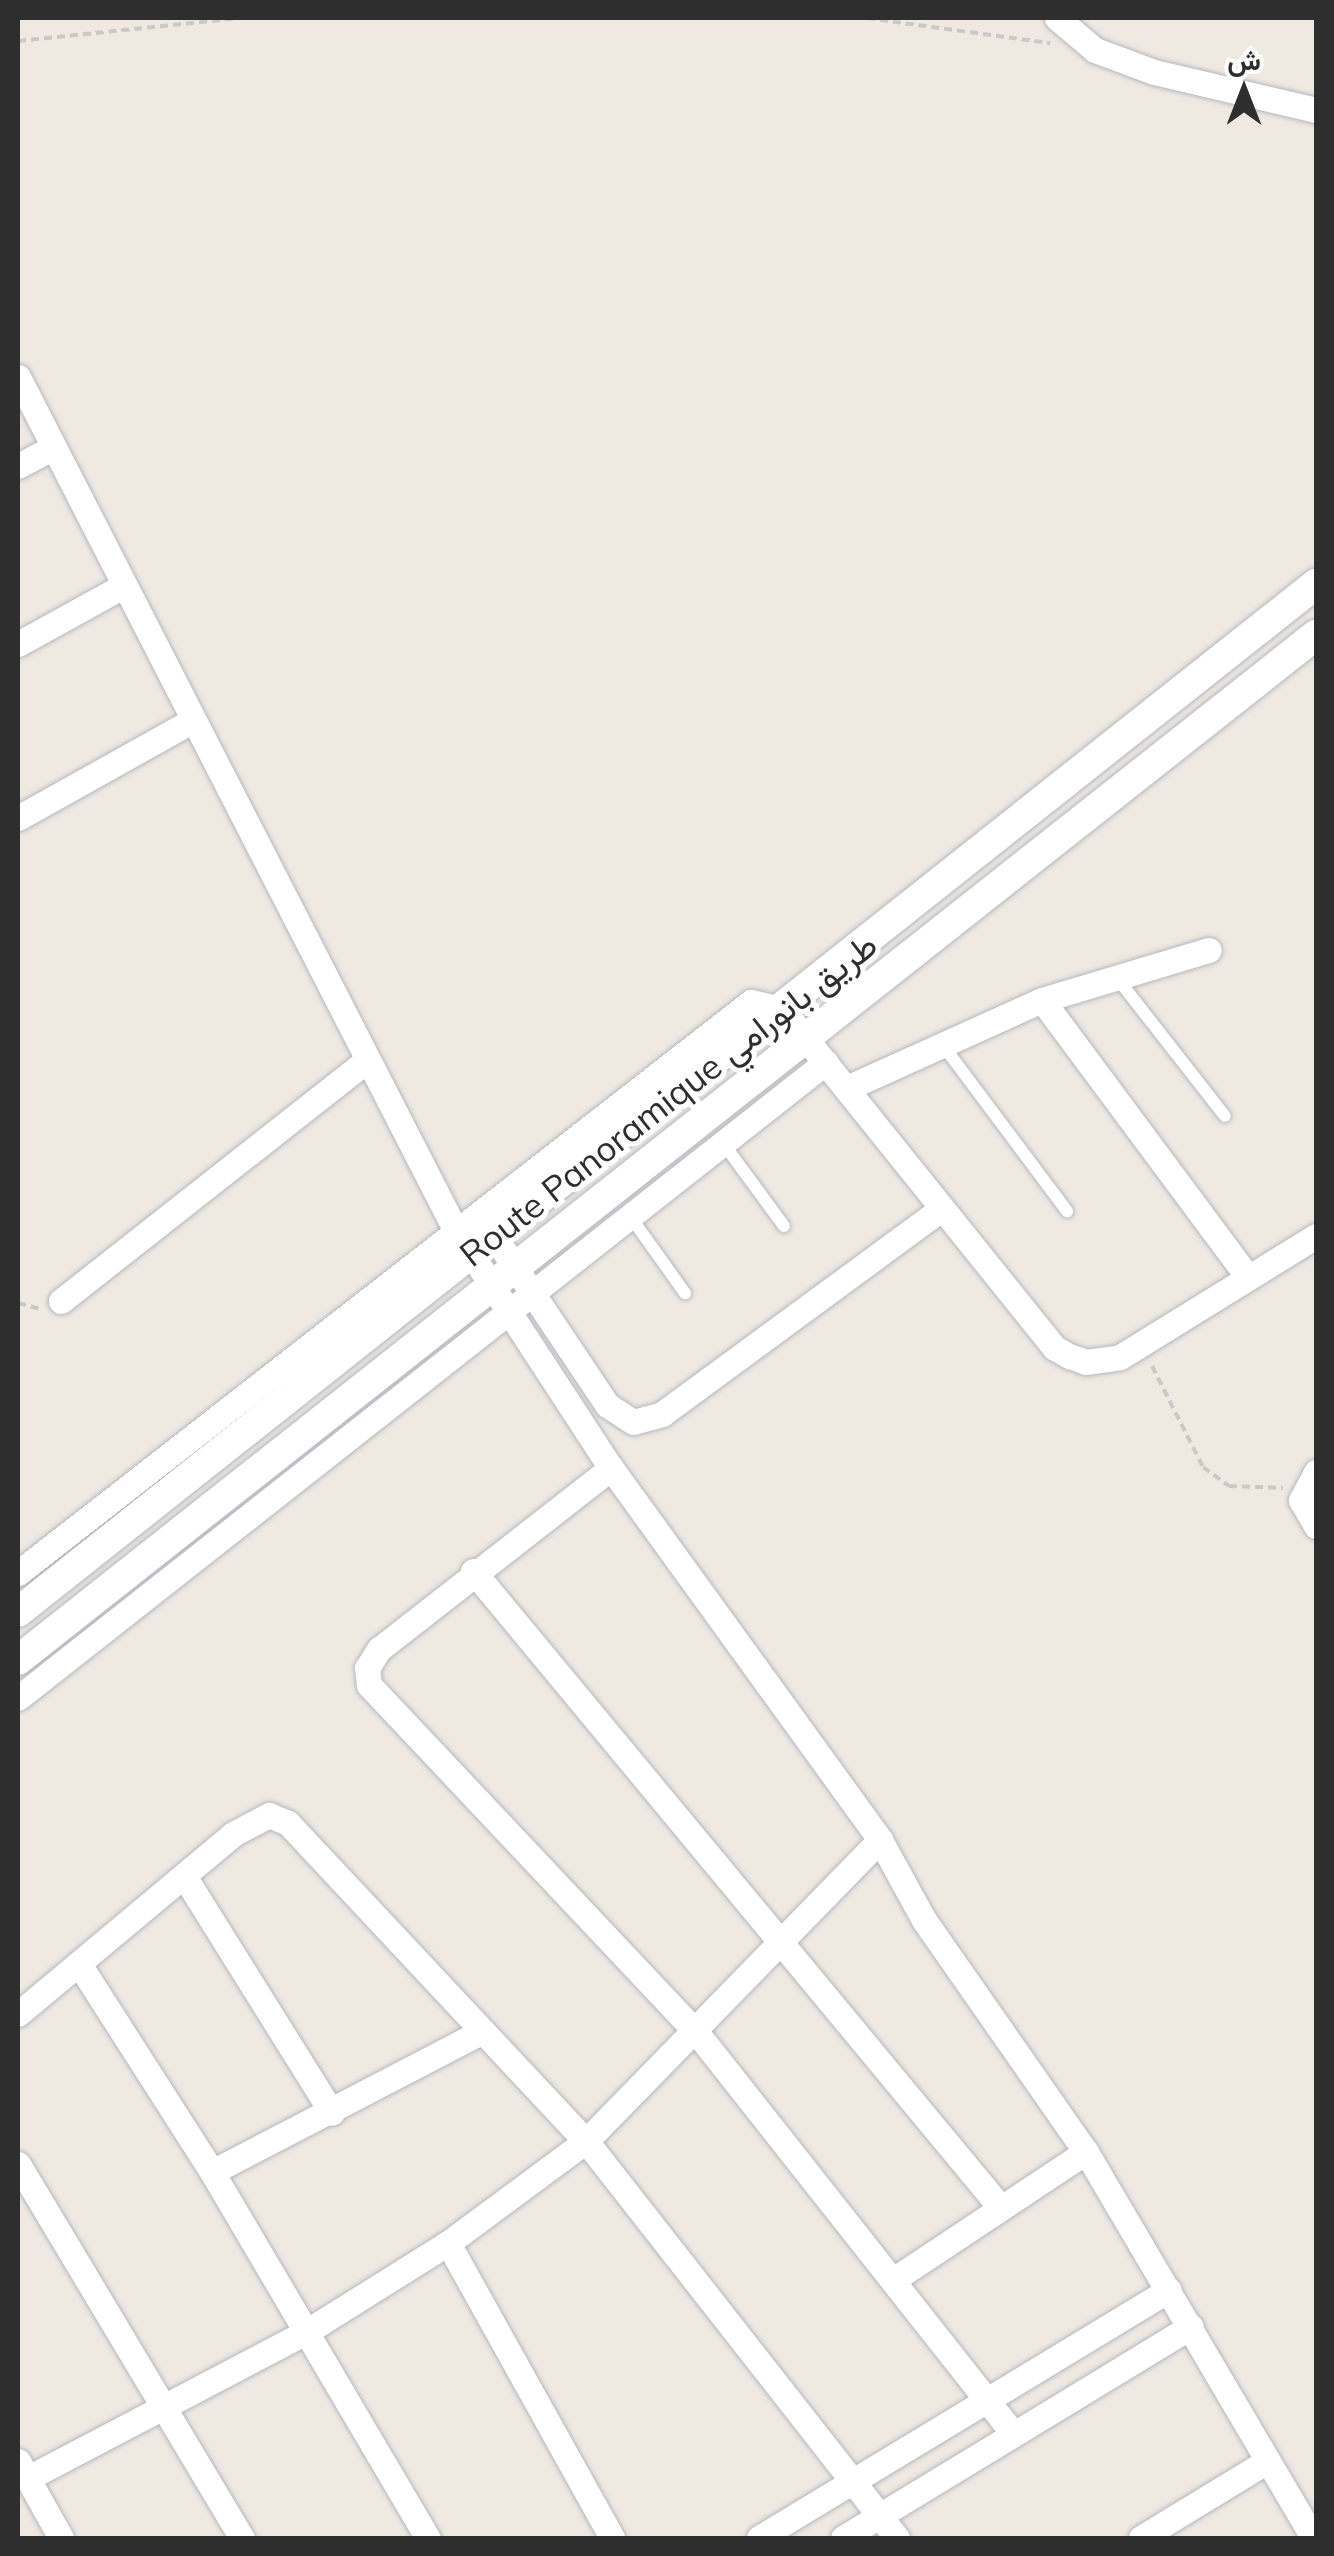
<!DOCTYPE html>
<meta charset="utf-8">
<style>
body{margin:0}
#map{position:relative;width:1334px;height:2556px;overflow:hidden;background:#efe9e1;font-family:Mulish,Vazirmatn,sans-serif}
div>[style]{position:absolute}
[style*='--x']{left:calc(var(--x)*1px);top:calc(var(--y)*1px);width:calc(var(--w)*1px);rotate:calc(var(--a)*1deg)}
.path>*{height:4px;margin-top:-2px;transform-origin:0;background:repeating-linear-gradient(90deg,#c9c9c9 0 8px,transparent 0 13px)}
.roads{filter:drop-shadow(0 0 2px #b4b7c1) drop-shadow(0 0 2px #b4b7c1)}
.service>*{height:12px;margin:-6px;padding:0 6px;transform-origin:6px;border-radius:6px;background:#fff}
.minor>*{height:25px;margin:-12.5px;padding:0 12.5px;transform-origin:12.5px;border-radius:12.5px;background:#fff}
.tertiary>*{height:30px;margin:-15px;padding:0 15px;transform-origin:15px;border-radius:15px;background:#fff}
span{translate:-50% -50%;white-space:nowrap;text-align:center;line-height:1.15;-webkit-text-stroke:10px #fff;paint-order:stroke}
.street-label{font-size:35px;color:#2e2e2e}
.frame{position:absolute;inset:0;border:20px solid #2e2e2e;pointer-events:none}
.north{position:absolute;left:1194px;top:40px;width:100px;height:100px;-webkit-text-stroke:8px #fff;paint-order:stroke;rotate:0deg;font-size:28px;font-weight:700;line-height:40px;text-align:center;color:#2e2e2e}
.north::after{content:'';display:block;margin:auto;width:35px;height:45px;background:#2e2e2e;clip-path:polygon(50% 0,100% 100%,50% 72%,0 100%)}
</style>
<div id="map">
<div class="path">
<i style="--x:867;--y:18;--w:185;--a:7.8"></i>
<i style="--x:18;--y:41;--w:223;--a:-5.9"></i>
<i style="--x:18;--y:1303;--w:24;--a:15"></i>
<i style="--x:1152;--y:1366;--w:113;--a:63.2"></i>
<i style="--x:1203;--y:1467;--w:32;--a:36"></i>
<i style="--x:1229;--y:1486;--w:54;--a:2.1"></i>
</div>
<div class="roads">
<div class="service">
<i style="--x:1117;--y:978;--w:175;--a:52"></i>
<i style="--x:942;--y:1044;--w:209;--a:53.2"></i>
<i style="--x:723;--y:1143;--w:103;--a:53.7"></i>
<i style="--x:630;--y:1216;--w:95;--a:54.5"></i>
</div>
<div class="minor">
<i style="--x:1057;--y:18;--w:50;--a:40.1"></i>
<i style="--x:1095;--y:50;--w:63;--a:20.4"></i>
<i style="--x:1154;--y:72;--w:166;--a:13.2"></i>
<i style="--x:18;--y:377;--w:958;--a:62.85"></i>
<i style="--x:455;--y:1229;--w:285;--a:56.9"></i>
<i style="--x:611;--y:1468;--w:459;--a:54.1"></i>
<i style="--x:880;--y:1840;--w:91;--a:61.2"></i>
<i style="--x:924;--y:1920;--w:283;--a:55.1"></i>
<i style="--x:1086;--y:2152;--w:448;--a:59.5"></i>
<i style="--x:18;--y:466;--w:40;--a:-28"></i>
<i style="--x:18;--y:644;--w:120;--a:-28.9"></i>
<i style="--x:18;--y:818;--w:201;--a:-29.2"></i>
<i style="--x:1042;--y:1000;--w:344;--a:53.4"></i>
<i style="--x:847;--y:1088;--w:214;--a:-24.3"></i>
<i style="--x:1042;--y:1000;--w:174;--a:-16.7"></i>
<i style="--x:484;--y:1221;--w:221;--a:56.2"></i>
<i style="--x:607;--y:1405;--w:31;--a:33"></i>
<i style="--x:633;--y:1422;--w:30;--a:-15"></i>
<i style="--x:662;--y:1414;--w:346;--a:-36.3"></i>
<i style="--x:61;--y:1301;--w:388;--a:-38.2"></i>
<i style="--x:611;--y:1468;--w:294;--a:142"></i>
<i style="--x:379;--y:1649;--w:22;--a:122"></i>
<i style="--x:367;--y:1668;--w:17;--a:83"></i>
<i style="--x:369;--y:1685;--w:478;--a:46.7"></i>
<i style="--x:697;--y:2033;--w:508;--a:51.71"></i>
<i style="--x:1316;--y:1472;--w:32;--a:118"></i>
<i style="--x:1301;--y:1500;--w:30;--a:60"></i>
<i style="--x:473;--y:1571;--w:827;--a:50.35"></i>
<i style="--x:18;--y:1573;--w:929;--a:-37.92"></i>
<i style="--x:751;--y:1002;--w:32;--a:13"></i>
<i style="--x:782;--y:1009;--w:435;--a:51.2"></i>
<i style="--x:1055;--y:1348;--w:16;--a:30"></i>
<i style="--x:1069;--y:1356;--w:18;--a:19"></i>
<i style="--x:1086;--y:1362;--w:34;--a:-8"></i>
<i style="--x:1120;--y:1357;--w:230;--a:-31.7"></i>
<i style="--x:18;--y:1698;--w:1028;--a:-38.21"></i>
<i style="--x:184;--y:1876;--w:279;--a:58"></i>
<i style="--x:79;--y:1964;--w:247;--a:57.4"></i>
<i style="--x:212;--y:2172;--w:425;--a:59.5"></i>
<i style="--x:18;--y:2014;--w:280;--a:-39.9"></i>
<i style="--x:233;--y:1834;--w:41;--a:-27.8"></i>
<i style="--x:269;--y:1815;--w:21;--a:23"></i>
<i style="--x:288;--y:1823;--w:436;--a:46.9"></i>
<i style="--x:586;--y:2141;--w:504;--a:51.93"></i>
<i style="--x:18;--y:2164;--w:436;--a:59.1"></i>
<i style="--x:212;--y:2172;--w:305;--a:-27.5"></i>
<i style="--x:448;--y:2243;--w:338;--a:60.9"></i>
<i style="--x:896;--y:2278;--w:228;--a:-33.6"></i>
<i style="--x:18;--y:2461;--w:88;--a:60.8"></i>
<i style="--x:28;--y:2478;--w:314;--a:-27.7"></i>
<i style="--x:306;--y:2332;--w:168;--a:-32.1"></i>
<i style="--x:448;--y:2243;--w:172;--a:-36.5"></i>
<i style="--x:586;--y:2141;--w:421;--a:-45.7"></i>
<i style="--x:759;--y:2538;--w:479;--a:-31.2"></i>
<i style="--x:843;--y:2538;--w:407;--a:-31.3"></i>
<i style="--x:1141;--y:2538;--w:148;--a:-31.4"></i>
</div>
<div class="tertiary">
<i style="--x:18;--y:1612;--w:1656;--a:-38.38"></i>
<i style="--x:18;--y:1660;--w:1654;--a:-38.3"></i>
</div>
</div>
<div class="street-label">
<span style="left:668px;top:1099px;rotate:-38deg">Route Panoramique طريق بانورامي</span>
</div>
<div class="frame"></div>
<div class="north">ش</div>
</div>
